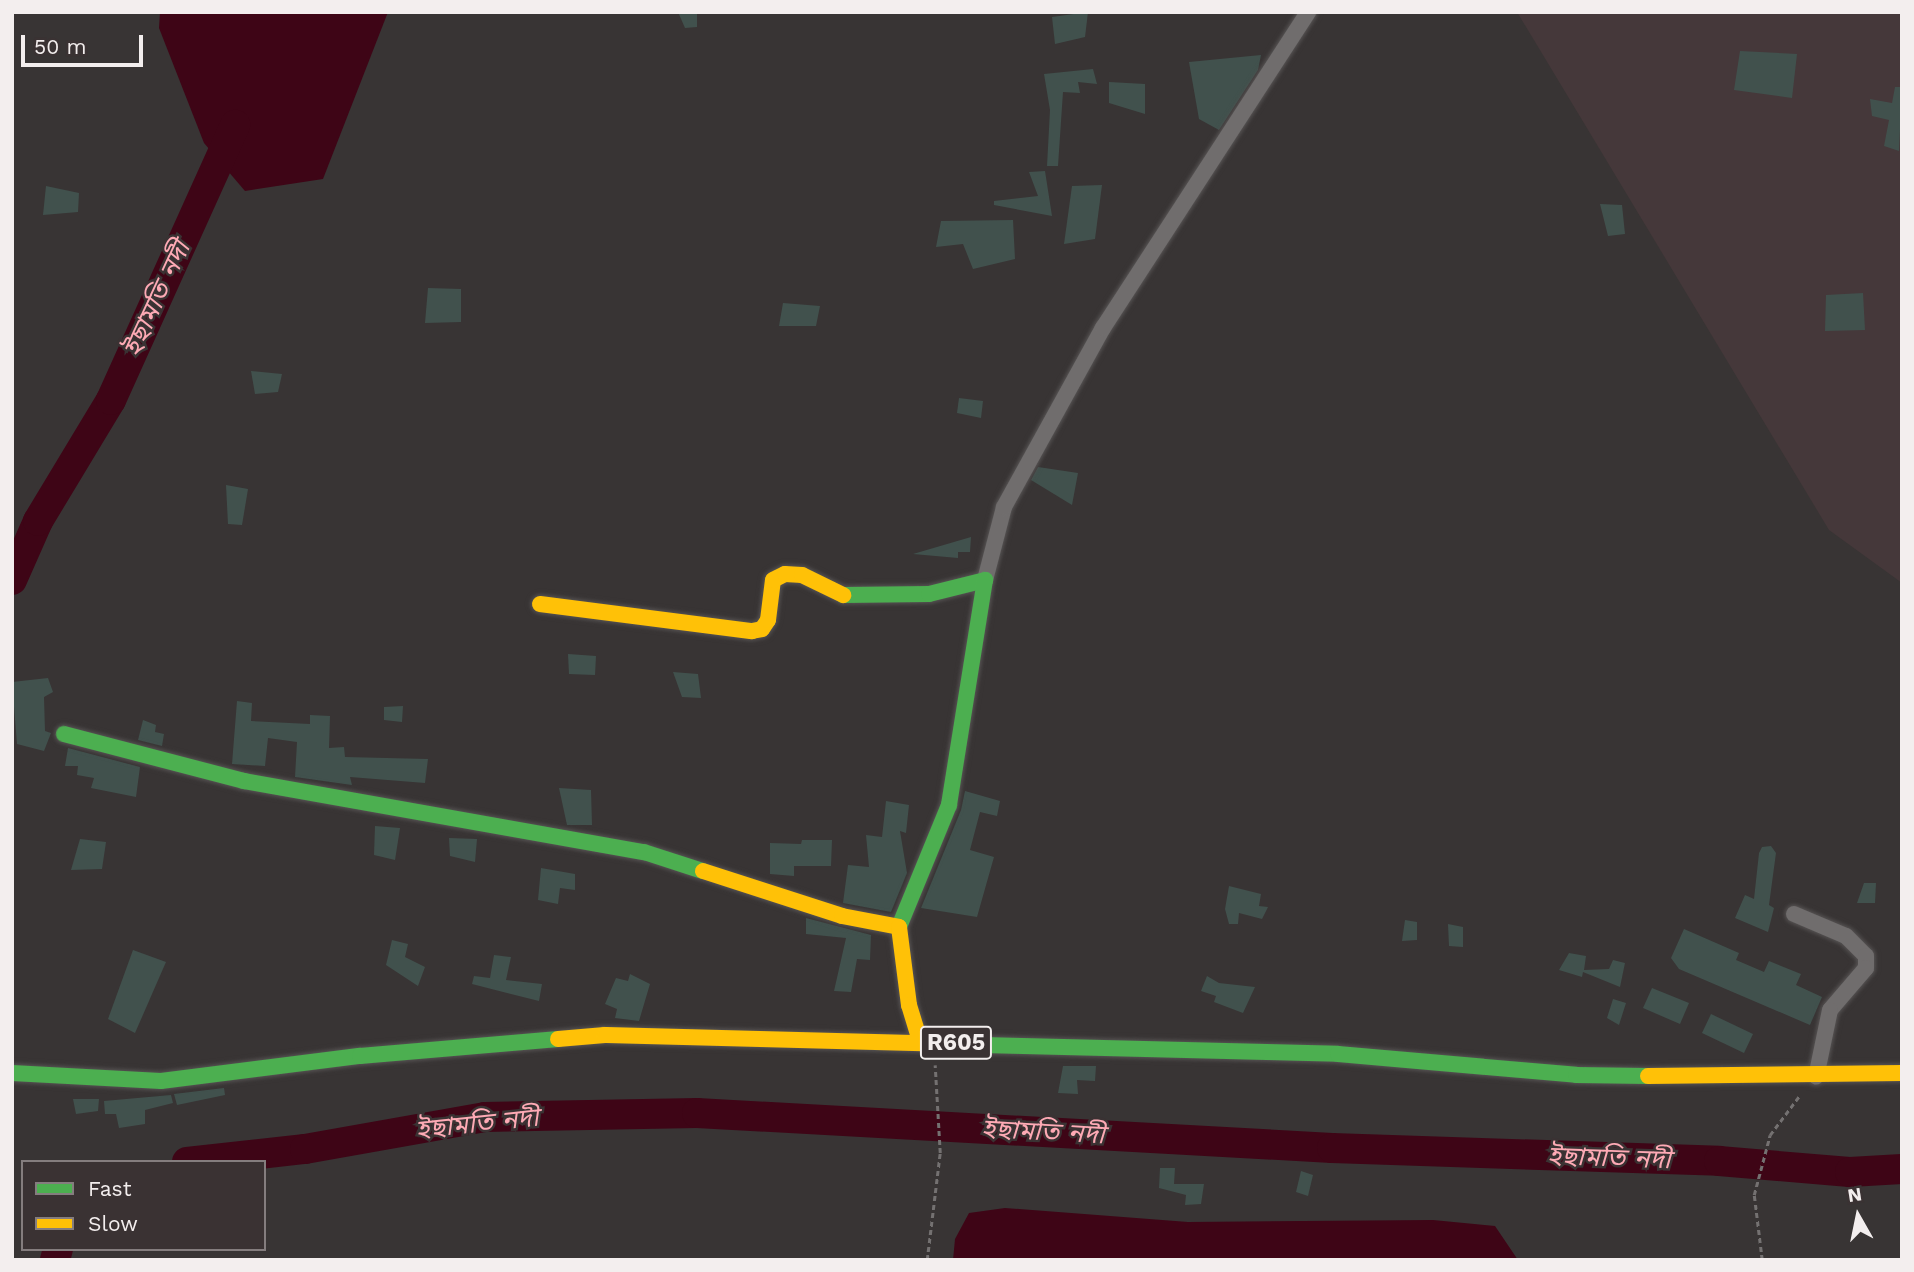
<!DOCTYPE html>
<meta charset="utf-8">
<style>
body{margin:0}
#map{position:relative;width:1914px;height:1272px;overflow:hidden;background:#383434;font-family:"Work Sans","Noto Sans Bengali",sans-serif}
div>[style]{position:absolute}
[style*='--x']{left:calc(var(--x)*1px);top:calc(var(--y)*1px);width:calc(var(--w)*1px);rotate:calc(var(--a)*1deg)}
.built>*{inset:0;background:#45383a}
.water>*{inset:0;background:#3e0516}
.river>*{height:30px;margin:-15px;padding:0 15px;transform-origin:15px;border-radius:15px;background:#3e0516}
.building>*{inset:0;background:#41514d}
.path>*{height:2.5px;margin-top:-1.25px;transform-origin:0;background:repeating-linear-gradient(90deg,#747171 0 5px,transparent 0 8.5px)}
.roads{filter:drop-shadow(0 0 2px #565353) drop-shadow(0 0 2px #565353)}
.street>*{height:16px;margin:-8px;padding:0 8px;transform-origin:8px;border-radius:8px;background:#706d6d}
.fast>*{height:16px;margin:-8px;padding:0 8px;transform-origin:8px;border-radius:8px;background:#4caf50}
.slow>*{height:16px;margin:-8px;padding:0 8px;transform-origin:8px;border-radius:8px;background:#ffc107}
span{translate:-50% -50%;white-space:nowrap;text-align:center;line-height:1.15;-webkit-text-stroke:5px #3a3233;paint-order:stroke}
.shield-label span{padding:2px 5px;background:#3a3233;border:2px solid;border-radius:5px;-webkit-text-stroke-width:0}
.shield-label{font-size:23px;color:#f3eeee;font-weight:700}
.water-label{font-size:26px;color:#feaab5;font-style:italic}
.frame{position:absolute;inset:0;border:14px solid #f3eeee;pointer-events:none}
.legend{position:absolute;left:21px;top:1160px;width:245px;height:91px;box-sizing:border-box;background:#3a3233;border:2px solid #847d7e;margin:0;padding:9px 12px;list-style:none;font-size:21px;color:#f3eeee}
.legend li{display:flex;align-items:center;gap:14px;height:35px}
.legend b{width:35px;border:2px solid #847d7e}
.north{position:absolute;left:1823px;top:1181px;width:70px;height:70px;-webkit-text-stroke:5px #3a3233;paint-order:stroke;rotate:351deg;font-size:19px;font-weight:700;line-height:28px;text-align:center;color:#f3eeee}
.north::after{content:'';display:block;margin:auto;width:24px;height:32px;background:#f3eeee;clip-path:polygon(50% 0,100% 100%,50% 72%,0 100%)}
.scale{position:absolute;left:21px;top:35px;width:122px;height:32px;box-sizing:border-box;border:4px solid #f3eeee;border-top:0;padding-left:9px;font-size:21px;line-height:24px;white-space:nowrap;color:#f3eeee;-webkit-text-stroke:5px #3a3233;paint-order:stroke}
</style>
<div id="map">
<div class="built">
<i style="clip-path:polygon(1517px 12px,1902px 12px,1902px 583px,1829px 530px)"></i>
</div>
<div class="water">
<i style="clip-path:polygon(160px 12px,388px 12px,323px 179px,245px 191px,204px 143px,159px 28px)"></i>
<i style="clip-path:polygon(1005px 1208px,1188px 1222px,1433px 1220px,1495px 1226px,1518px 1260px,953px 1260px,955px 1239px,969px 1213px)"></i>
</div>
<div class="river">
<i style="--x:12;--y:580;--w:64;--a:-66.2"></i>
<i style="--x:38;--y:521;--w:141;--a:-58.9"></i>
<i style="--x:111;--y:400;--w:302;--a:-65.7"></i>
<i style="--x:187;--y:1162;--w:119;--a:-6.3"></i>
<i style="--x:305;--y:1149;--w:183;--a:-10.1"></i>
<i style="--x:485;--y:1117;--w:212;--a:-1.1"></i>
<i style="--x:697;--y:1113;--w:636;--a:3.15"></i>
<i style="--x:1332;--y:1148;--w:387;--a:1.9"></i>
<i style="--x:1719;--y:1161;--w:131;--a:4.8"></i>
<i style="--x:1850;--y:1172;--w:52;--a:-3.3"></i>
<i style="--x:55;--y:1260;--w:11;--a:-75"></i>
</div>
<div class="building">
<i style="clip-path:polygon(678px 12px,697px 12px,697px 27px,685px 28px)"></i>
<i style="clip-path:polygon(1088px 12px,1085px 37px,1055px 44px,1052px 17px)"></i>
<i style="clip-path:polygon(1740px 51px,1797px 54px,1792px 98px,1734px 90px)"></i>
<i style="clip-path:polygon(1261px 55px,1258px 70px,1219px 130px,1199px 119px,1189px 62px)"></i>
<i style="clip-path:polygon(1093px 69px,1097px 84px,1078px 82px,1080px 93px,1063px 92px,1058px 166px,1047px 166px,1050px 110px,1044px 74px)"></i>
<i style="clip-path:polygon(1109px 82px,1145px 84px,1145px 114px,1109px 103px)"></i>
<i style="clip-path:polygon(1895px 87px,1902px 87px,1899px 151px,1884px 146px,1889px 120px,1872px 116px,1870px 99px,1892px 103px)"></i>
<i style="clip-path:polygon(1045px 171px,1052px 216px,994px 205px,994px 201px,1038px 196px,1029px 172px)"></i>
<i style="clip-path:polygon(1102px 185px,1095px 239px,1064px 244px,1072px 186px)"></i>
<i style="clip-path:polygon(46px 186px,79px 193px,78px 212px,43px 215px)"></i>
<i style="clip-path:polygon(1600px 204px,1622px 205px,1625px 234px,1608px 236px)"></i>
<i style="clip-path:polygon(1013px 220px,1015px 259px,973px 269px,963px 244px,936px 247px,941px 221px)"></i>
<i style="clip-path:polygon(428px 288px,461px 289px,461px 322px,425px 323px)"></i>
<i style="clip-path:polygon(1863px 293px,1865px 330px,1825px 331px,1826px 295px)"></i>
<i style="clip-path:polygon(783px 303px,820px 306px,816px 326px,779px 326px)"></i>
<i style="clip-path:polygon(251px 371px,282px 374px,278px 392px,255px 394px)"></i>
<i style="clip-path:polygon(959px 398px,983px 401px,981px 418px,957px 413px)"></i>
<i style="clip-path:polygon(1038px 467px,1078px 473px,1072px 505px,1031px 480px)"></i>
<i style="clip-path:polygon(226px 485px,248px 489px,242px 525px,228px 524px)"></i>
<i style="clip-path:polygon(971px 537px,970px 552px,958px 552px,958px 558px,913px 554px)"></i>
<i style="clip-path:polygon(568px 654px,596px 656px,595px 675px,569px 674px)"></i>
<i style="clip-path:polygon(673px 672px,698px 674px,701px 698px,682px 697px)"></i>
<i style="clip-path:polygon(48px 678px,53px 692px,44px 697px,45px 731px,51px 733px,44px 751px,17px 744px,12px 682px)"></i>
<i style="clip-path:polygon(237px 701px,252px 703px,251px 721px,310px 724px,310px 715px,330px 716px,329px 748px,344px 747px,345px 757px,428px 759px,425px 783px,350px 777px,352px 785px,295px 777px,297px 742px,268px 738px,265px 766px,232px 764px)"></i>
<i style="clip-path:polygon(403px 706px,402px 722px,384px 720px,384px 707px)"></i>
<i style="clip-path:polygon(143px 720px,156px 725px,155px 732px,164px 734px,162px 746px,138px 740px)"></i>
<i style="clip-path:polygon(68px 748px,140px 767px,136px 797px,91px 788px,94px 778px,77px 775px,78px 766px,65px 766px)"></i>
<i style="clip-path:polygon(559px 788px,591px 790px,592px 825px,567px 825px)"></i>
<i style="clip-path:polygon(965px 791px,1000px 801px,997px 816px,980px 812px,970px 850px,994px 857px,977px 917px,921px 908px,961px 810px)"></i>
<i style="clip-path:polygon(886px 801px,909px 805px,906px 833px,900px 831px,907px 873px,891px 912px,843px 903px,848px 865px,869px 867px,866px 835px,882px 837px)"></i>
<i style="clip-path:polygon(375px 826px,400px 828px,395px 860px,374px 855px)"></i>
<i style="clip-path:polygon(449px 838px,477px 839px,475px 862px,450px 856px)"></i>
<i style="clip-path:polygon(80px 839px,106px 842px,102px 869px,71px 870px)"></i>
<i style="clip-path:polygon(802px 840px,832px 840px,831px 866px,794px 866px,794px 876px,770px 874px,770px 843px,801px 844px)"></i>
<i style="clip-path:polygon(1771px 846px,1776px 853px,1769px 905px,1774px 908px,1768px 932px,1735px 918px,1745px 895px,1754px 899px,1759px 853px,1762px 847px)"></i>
<i style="clip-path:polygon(541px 868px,575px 874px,575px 890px,560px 888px,558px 904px,538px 900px)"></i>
<i style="clip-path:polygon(1864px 883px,1876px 883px,1875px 903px,1857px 903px)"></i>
<i style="clip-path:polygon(1229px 886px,1261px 894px,1259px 906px,1268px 907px,1262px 919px,1239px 913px,1238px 924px,1229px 924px,1225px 909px)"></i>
<i style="clip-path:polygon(806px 918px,871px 935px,870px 960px,857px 959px,851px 992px,834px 991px,846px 938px,806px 934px)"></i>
<i style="clip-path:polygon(1405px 920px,1417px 922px,1417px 940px,1402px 941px)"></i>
<i style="clip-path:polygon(1448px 924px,1463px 927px,1463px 947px,1449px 946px)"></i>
<i style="clip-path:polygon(1684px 929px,1739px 953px,1736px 960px,1764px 972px,1769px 961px,1801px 974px,1796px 985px,1822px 997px,1810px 1025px,1679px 969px,1671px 958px)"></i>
<i style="clip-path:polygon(392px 940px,408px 944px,405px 957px,425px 967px,418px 986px,386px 965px)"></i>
<i style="clip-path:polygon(133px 950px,166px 962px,135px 1033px,108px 1019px)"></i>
<i style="clip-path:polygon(1569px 953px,1586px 956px,1584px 970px,1609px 969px,1613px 960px,1625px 963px,1620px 987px,1583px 972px,1582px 977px,1559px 970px)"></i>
<i style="clip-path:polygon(494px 955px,511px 957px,506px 980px,542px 984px,539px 1001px,472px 984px,474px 976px,490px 978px)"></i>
<i style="clip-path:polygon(630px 974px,650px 984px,639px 1021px,615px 1018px,617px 1009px,605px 1004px,616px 978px,628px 981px)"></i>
<i style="clip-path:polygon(1207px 976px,1219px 983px,1255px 987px,1243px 1013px,1214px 1002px,1216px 996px,1201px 991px)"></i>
<i style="clip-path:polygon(1652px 988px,1689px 1003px,1680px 1024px,1643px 1008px)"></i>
<i style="clip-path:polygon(1613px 999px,1626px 1003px,1619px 1025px,1607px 1018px)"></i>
<i style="clip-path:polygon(1711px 1014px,1753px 1034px,1744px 1053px,1702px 1033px)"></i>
<i style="clip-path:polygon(1063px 1066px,1096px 1066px,1095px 1081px,1077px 1080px,1078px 1094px,1058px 1093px)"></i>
<i style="clip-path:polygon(224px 1088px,225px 1095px,177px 1105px,174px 1094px)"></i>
<i style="clip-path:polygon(171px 1095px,173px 1103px,145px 1110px,145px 1124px,119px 1128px,116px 1114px,105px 1114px,104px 1101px)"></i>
<i style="clip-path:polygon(73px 1099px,99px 1099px,98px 1111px,76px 1114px)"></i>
<i style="clip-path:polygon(1160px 1168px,1175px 1168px,1174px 1184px,1204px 1184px,1201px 1204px,1185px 1205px,1186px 1195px,1159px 1188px)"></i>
<i style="clip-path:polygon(1301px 1171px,1313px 1175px,1308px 1196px,1296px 1192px)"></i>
</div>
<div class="path">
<i style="--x:927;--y:1260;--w:108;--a:-83.1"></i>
<i style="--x:940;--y:1153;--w:88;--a:-93.3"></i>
<i style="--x:1762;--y:1260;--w:65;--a:-97"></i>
<i style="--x:1754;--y:1195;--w:62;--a:-75.1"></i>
<i style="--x:1770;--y:1135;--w:50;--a:-53.1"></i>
</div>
<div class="roads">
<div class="street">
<i style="--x:985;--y:580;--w:75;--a:-75.4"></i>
<i style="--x:1004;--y:507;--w:205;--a:-61.1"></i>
<i style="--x:1103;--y:328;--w:377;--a:-57"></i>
<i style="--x:1794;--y:914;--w:56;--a:22.9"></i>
<i style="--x:1846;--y:936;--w:28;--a:45"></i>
<i style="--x:1866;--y:956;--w:12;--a:90"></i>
<i style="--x:1866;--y:968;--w:55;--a:130.6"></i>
<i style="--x:1830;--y:1010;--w:68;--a:101.8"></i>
</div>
<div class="fast">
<i style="--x:843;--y:595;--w:86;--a:-0.7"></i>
<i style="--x:929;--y:594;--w:58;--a:-14"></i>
<i style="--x:985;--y:580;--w:228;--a:99.1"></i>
<i style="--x:949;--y:805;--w:132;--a:112.3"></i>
<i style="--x:64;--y:734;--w:186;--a:14.6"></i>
<i style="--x:244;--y:781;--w:406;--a:10.1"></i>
<i style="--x:644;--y:852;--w:62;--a:17.9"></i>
<i style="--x:982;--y:1045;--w:356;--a:1.4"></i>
<i style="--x:1338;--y:1054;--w:239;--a:5"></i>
<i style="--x:1576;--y:1075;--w:72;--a:0.8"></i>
<i style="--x:12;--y:1073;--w:149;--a:3.1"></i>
<i style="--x:161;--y:1081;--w:201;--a:-7.2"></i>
<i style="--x:360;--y:1056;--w:199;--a:-4.9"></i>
</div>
<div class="slow">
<i style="--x:540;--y:604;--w:214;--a:7.3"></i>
<i style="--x:752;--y:631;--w:10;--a:-11"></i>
<i style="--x:762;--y:629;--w:11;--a:-56"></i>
<i style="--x:768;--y:620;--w:40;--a:-82.9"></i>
<i style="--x:773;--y:580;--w:13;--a:-27"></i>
<i style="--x:785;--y:574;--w:17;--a:3"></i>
<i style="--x:802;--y:575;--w:46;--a:26"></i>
<i style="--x:703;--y:871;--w:146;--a:17.9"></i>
<i style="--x:842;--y:916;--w:58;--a:10.9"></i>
<i style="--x:899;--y:927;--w:79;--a:82.7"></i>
<i style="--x:909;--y:1005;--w:38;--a:73"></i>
<i style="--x:558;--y:1039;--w:47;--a:-4.9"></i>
<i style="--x:605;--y:1035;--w:377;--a:1.5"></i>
<i style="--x:1648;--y:1076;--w:254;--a:-0.7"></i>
</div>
</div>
<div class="shield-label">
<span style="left:956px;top:1043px">R605</span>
</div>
<div class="water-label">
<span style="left:157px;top:299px;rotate:-65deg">ইছামতি নদী</span>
<span style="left:477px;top:1124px;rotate:-6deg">ইছামতি নদী</span>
<span style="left:1043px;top:1132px;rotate:3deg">ইছামতি নদী</span>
<span style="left:1609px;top:1158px;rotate:2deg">ইছামতি নদী</span>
</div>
<div class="frame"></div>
<ul class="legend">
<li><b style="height:9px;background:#4caf50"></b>Fast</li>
<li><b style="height:9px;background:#ffc107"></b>Slow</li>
</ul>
<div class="north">N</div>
<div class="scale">50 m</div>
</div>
